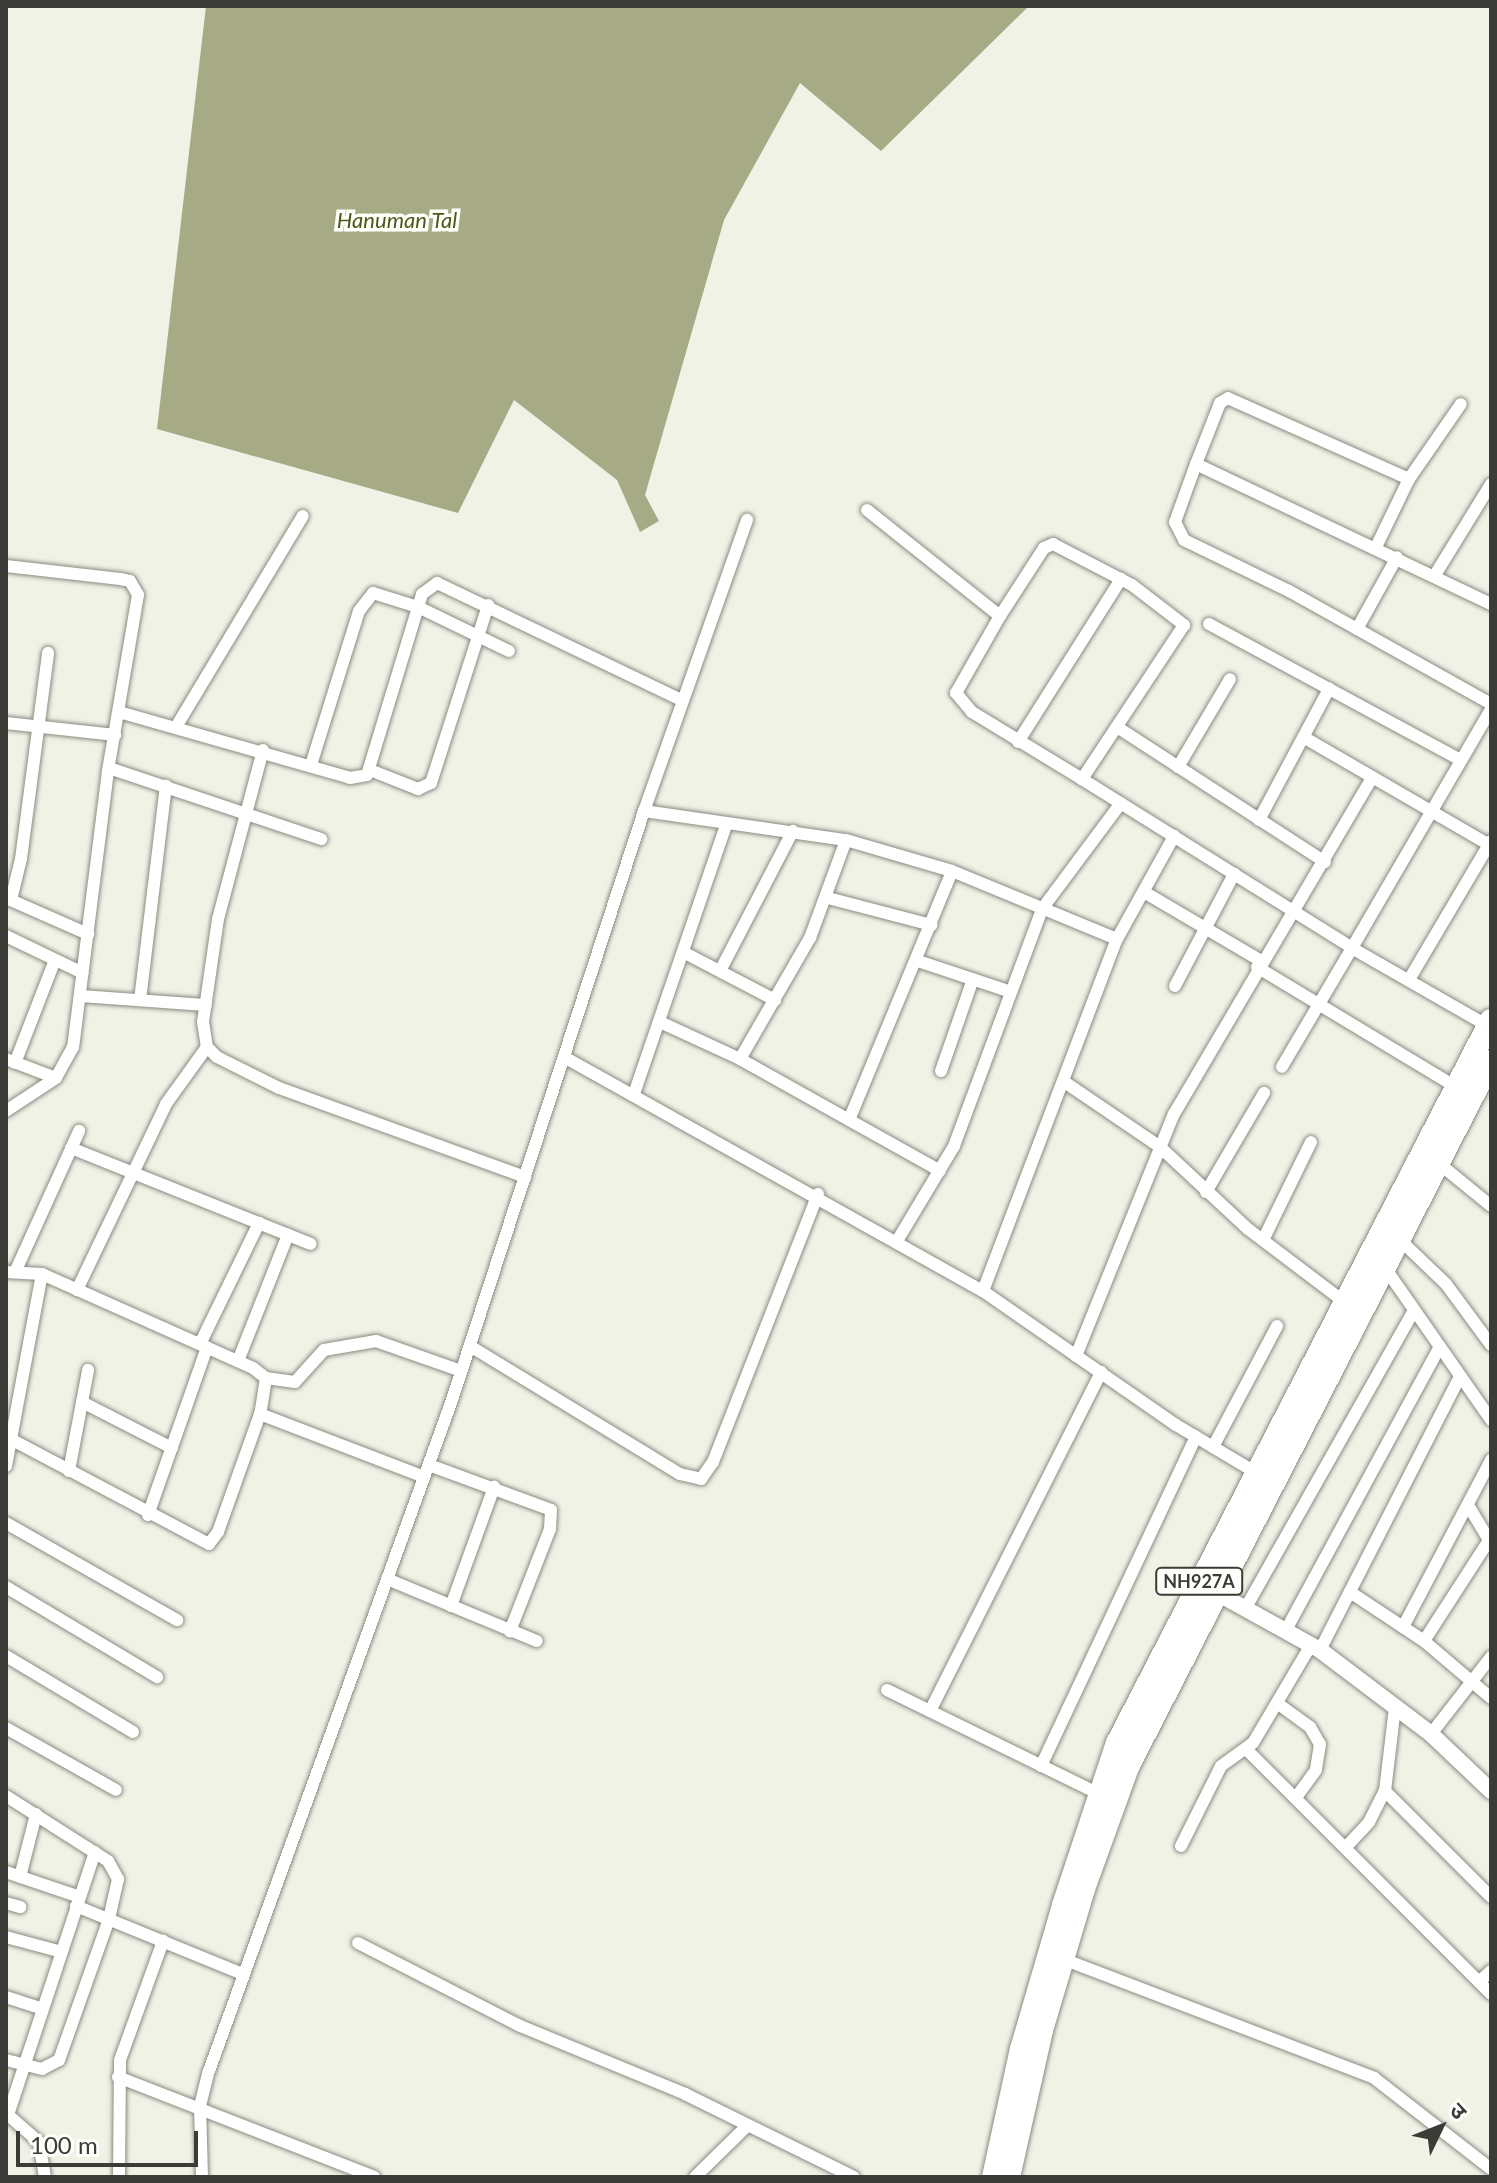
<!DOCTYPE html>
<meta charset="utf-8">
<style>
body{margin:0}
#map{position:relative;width:1497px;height:2183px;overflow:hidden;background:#f0f2e6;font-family:Lato,"Noto Sans Devanagari",sans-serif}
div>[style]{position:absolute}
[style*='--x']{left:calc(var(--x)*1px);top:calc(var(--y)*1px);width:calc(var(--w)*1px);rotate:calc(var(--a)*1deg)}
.water>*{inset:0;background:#a6ab85}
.roads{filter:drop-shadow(0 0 2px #898b80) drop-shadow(0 0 2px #898b80)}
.street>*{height:12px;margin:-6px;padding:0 6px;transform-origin:6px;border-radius:6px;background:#fff}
.secondary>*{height:16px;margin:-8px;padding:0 8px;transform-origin:8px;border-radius:8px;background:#fff}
.highway>*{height:22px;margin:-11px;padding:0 11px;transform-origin:11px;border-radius:11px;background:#fff}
span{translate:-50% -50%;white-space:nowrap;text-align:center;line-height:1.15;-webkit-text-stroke:7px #fefffa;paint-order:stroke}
.shield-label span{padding:2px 6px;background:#fefffa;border:2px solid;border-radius:6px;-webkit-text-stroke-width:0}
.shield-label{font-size:18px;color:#3b3c37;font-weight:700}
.water-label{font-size:22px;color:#52571b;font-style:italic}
.frame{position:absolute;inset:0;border:8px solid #3b3c37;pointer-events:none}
.north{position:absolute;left:1401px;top:2087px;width:80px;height:80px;-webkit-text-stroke:6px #fefffa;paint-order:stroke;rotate:47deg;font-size:22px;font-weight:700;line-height:32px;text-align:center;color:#3b3c37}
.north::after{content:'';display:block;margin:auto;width:28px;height:36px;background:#3b3c37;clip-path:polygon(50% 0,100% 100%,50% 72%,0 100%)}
.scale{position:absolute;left:16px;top:2131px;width:182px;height:36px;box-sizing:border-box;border:4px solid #3b3c37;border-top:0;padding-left:10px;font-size:24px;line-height:28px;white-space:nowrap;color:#3b3c37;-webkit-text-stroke:6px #fefffa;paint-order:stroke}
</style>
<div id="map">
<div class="water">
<i style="clip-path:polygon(206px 6px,1029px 6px,881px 151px,800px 83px,724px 220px,645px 495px,659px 521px,640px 532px,617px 480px,514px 400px,458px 513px,157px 429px)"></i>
</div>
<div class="roads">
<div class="street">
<i style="--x:1196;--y:464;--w:62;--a:109.9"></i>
<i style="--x:1175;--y:522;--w:20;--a:63"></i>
<i style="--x:1184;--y:540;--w:117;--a:25.9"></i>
<i style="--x:1289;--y:591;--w:231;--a:29.2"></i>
<i style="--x:1409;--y:479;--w:198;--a:-155.9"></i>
<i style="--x:1228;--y:398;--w:9;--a:148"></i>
<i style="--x:1220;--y:403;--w:66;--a:111.5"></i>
<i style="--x:1196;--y:464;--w:327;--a:25.4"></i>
<i style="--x:867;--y:510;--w:170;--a:38.6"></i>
<i style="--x:1376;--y:547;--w:76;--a:-64.1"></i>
<i style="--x:1409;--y:479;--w:91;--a:-55.3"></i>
<i style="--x:6;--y:566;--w:115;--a:6.5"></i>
<i style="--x:120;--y:579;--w:10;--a:11"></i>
<i style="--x:130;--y:581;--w:16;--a:60"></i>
<i style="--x:138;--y:595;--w:179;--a:99.7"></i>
<i style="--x:108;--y:771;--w:278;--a:97.2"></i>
<i style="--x:73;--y:1047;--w:35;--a:119"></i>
<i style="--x:56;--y:1078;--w:60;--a:146.6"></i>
<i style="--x:1435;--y:575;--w:107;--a:-58.4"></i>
<i style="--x:1209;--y:624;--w:286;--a:28.4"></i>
<i style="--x:1357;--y:629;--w:82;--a:-60.9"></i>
<i style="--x:119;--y:712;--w:240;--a:15.9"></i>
<i style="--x:350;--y:778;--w:17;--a:-10"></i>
<i style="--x:367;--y:775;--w:189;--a:-73.1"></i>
<i style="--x:422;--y:594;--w:19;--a:-36"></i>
<i style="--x:437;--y:583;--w:271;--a:25.6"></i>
<i style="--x:6;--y:723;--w:110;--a:6.3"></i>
<i style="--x:176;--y:727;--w:246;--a:-59"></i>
<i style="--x:1117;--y:727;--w:248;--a:33"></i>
<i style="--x:1305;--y:738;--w:215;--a:30.1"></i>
<i style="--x:1018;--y:742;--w:193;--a:-57.7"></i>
<i style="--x:263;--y:750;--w:175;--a:104.9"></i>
<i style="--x:218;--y:919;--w:104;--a:98.3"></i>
<i style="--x:203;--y:1022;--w:25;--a:81"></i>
<i style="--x:207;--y:1047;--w:14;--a:45"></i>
<i style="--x:217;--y:1057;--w:69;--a:26.6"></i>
<i style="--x:279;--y:1088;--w:262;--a:19.9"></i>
<i style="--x:311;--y:765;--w:161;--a:-72.7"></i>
<i style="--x:359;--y:611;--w:23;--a:-52"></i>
<i style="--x:373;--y:593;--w:47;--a:17.3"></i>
<i style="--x:418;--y:607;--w:101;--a:25.8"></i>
<i style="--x:1178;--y:767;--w:102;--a:-59.4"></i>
<i style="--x:109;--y:768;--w:224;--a:18.5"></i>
<i style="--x:370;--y:770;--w:52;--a:21.6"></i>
<i style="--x:418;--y:789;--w:14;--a:-25"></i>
<i style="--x:431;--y:783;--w:187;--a:-72.2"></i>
<i style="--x:1082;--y:779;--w:129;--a:-148.7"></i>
<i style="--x:972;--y:712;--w:25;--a:-130"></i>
<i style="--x:956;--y:693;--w:89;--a:-60.3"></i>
<i style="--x:1000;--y:616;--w:81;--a:-57.1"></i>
<i style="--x:1044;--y:548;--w:10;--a:-24"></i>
<i style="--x:1053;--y:544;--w:89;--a:27.4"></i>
<i style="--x:1132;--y:585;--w:66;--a:37.6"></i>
<i style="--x:1184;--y:625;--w:185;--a:123.5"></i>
<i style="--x:1082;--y:779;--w:319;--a:32"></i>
<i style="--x:1352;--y:948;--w:138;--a:120.5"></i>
<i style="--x:644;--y:811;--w:204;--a:8.2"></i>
<i style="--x:846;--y:840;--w:110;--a:16.3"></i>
<i style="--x:952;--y:871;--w:178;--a:22.4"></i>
<i style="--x:1259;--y:820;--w:149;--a:-61.9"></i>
<i style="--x:1144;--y:892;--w:136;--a:30.5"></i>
<i style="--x:6;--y:898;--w:90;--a:23.7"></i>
<i style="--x:828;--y:898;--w:107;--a:14.6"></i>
<i style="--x:11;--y:900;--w:42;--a:-76.3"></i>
<i style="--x:21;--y:859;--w:208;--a:-82.5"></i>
<i style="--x:6;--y:936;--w:85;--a:25.7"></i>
<i style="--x:683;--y:952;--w:104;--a:27.6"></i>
<i style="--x:918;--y:961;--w:95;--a:18.4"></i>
<i style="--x:1257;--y:967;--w:232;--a:31.1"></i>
<i style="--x:720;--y:971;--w:158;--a:-62.5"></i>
<i style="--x:1410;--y:978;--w:159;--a:-59.4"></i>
<i style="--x:1175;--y:986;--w:127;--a:-62.2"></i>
<i style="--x:80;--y:996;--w:126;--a:4.1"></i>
<i style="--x:140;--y:1000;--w:216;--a:-83.1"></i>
<i style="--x:660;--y:1022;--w:88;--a:24.8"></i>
<i style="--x:740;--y:1059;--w:229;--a:29.2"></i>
<i style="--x:1488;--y:1026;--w:157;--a:-150.2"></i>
<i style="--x:1352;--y:948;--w:276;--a:-59.8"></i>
<i style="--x:564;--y:1057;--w:480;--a:29.2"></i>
<i style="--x:983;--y:1291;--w:235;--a:34.8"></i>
<i style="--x:1176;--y:1425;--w:98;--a:30.8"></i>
<i style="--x:6;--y:1059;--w:53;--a:20.8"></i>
<i style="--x:740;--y:1059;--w:140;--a:-60"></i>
<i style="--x:810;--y:938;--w:104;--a:-69.8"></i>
<i style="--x:15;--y:1063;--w:110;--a:-68.8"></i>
<i style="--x:941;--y:1071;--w:97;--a:-70.8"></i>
<i style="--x:1063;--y:1081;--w:117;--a:34.2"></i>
<i style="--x:1160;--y:1147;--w:120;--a:43"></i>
<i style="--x:1248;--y:1229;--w:118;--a:37.1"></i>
<i style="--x:634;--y:1094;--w:284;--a:-71.1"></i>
<i style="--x:849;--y:1120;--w:269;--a:-67.5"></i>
<i style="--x:71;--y:1148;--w:258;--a:21.8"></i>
<i style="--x:1436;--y:1161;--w:71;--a:39.3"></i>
<i style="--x:1206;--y:1192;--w:115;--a:-59.6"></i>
<i style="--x:1398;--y:1238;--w:66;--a:43.8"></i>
<i style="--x:1446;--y:1284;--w:76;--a:53.6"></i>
<i style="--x:1263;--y:1240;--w:109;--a:-63.9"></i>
<i style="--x:897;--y:1241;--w:111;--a:-59"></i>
<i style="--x:954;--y:1146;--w:253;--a:-69.6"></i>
<i style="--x:1042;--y:909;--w:132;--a:-53.3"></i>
<i style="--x:1383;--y:1265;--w:189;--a:55.1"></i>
<i style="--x:16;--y:1270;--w:153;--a:-65.6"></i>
<i style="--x:6;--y:1272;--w:36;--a:3"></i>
<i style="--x:42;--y:1274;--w:231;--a:24"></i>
<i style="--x:253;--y:1368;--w:16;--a:38"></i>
<i style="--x:266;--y:1378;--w:36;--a:99"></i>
<i style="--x:260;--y:1414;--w:125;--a:109.6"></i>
<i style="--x:218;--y:1532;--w:15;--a:127"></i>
<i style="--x:209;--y:1544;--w:224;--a:-152.1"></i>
<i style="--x:77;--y:1290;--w:206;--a:-64.4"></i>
<i style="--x:166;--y:1104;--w:70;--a:-54.3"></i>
<i style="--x:983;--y:1291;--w:377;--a:-69.2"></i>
<i style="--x:1117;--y:939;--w:118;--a:-61"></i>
<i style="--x:200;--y:1344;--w:135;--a:-64"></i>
<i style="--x:470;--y:1346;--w:246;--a:31.4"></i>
<i style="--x:680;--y:1474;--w:22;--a:13"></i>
<i style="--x:701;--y:1479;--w:21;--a:-55"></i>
<i style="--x:713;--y:1462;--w:288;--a:-68.6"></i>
<i style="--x:1076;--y:1356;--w:261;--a:-68"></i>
<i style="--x:1174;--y:1114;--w:390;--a:-59.5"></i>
<i style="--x:238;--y:1361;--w:136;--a:-68.4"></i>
<i style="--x:266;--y:1378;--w:29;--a:8"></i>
<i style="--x:295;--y:1382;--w:43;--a:-47.8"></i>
<i style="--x:324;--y:1350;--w:53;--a:-9.8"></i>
<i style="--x:376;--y:1341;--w:90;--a:19.4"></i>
<i style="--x:82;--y:1402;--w:101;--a:27.1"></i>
<i style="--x:260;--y:1414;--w:176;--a:21"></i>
<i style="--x:1213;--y:1447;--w:137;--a:-62.1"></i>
<i style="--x:429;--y:1465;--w:130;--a:20.2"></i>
<i style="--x:551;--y:1510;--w:19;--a:93"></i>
<i style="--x:550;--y:1529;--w:110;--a:111.4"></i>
<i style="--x:6;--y:1466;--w:195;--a:-79.4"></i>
<i style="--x:69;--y:1471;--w:103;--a:-79.3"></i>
<i style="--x:148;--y:1515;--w:178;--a:-70.6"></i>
<i style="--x:6;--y:1523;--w:197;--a:29.6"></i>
<i style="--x:387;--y:1579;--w:162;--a:22.5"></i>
<i style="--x:6;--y:1587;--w:176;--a:30.8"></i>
<i style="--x:1350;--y:1592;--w:89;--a:33.5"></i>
<i style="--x:1424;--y:1641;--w:88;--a:40.4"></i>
<i style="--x:451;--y:1606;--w:127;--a:-70.1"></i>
<i style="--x:1245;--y:1609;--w:343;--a:-60.5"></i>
<i style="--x:1403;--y:1627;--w:189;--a:-62.2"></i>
<i style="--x:1286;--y:1630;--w:321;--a:-61.5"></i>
<i style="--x:1424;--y:1641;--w:120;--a:-57.2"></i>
<i style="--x:1489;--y:1540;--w:41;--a:-121"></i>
<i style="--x:1320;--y:1650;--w:307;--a:-62.9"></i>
<i style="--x:6;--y:1656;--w:148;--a:30.9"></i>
<i style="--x:887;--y:1690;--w:236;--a:26.1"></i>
<i style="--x:1277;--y:1703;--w:41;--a:36"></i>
<i style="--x:1310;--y:1727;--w:20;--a:60"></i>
<i style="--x:1320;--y:1744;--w:26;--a:99"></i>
<i style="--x:1316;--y:1770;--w:34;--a:126"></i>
<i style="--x:930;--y:1711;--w:380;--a:-63.2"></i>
<i style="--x:6;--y:1728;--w:126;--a:29.4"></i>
<i style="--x:1431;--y:1734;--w:98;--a:-52.1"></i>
<i style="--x:1247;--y:1750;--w:345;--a:45"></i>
<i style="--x:1041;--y:1766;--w:364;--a:-64.8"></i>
<i style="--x:1385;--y:1791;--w:150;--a:45"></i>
<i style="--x:6;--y:1796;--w:121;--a:32.5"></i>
<i style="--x:108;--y:1861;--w:21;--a:61"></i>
<i style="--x:118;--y:1879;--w:41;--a:102.7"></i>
<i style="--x:109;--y:1919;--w:150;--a:109.5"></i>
<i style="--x:59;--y:2060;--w:19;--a:152"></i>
<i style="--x:42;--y:2069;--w:37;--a:-166"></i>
<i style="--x:1181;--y:1846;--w:89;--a:-63.4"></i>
<i style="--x:1221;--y:1766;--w:39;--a:-36"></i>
<i style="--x:1253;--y:1743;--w:114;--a:-59.4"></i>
<i style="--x:1346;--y:1847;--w:34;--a:-47"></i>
<i style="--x:1369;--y:1822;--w:35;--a:-63"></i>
<i style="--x:1385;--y:1791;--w:85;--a:-83.2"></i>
<i style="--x:6;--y:1872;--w:78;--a:18.7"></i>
<i style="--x:20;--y:1877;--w:65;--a:-75.7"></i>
<i style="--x:6;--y:1903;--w:15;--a:16"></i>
<i style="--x:76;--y:1906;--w:180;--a:22.2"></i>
<i style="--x:6;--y:1937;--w:54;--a:15.1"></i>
<i style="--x:358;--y:1943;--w:180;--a:27.1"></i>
<i style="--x:518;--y:2025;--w:181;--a:22.4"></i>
<i style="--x:685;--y:2094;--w:188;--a:26.2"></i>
<i style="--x:1063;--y:1959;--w:333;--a:20.9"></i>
<i style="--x:1374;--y:2078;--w:148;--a:37.9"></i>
<i style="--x:1479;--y:1982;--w:16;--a:-43"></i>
<i style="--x:6;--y:1997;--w:35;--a:18"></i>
<i style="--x:118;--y:2077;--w:275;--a:21.3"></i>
<i style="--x:45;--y:2177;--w:36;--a:-100"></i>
<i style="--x:39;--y:2142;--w:41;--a:-138.9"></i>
<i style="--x:8;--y:2115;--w:277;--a:-71.7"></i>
<i style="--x:119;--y:2177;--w:117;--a:-89.5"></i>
<i style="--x:120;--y:2060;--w:127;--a:-70.1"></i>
<i style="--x:202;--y:2177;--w:71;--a:-91.6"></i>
<i style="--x:200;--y:2106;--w:36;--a:-76"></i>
<i style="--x:209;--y:2071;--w:714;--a:-70.09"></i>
<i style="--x:452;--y:1400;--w:620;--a:-71.95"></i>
<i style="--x:644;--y:811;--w:309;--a:-70.5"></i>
<i style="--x:695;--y:2177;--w:74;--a:-44.5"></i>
</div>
<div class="secondary">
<i style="--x:1208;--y:1588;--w:128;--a:29"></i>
<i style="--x:1320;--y:1650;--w:139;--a:37.1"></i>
<i style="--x:1431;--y:1734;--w:83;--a:43.5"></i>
</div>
<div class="highway">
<i style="--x:993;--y:2177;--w:131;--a:-77.7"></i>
<i style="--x:1021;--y:2049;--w:150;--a:-73.7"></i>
<i style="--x:1063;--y:1905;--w:171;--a:-71.6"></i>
<i style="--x:1117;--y:1743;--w:814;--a:-62.65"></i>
<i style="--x:1009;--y:2177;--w:151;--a:-77.3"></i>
<i style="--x:1042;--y:2030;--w:147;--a:-73.4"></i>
<i style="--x:1084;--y:1889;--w:132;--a:-70.1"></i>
<i style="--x:1129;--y:1765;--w:792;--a:-62.79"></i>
</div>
</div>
<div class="shield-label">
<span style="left:1199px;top:1581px">NH927A</span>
</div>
<div class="water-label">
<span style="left:397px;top:220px">Hanuman Tal</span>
</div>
<div class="frame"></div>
<div class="north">उ</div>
<div class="scale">100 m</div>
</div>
